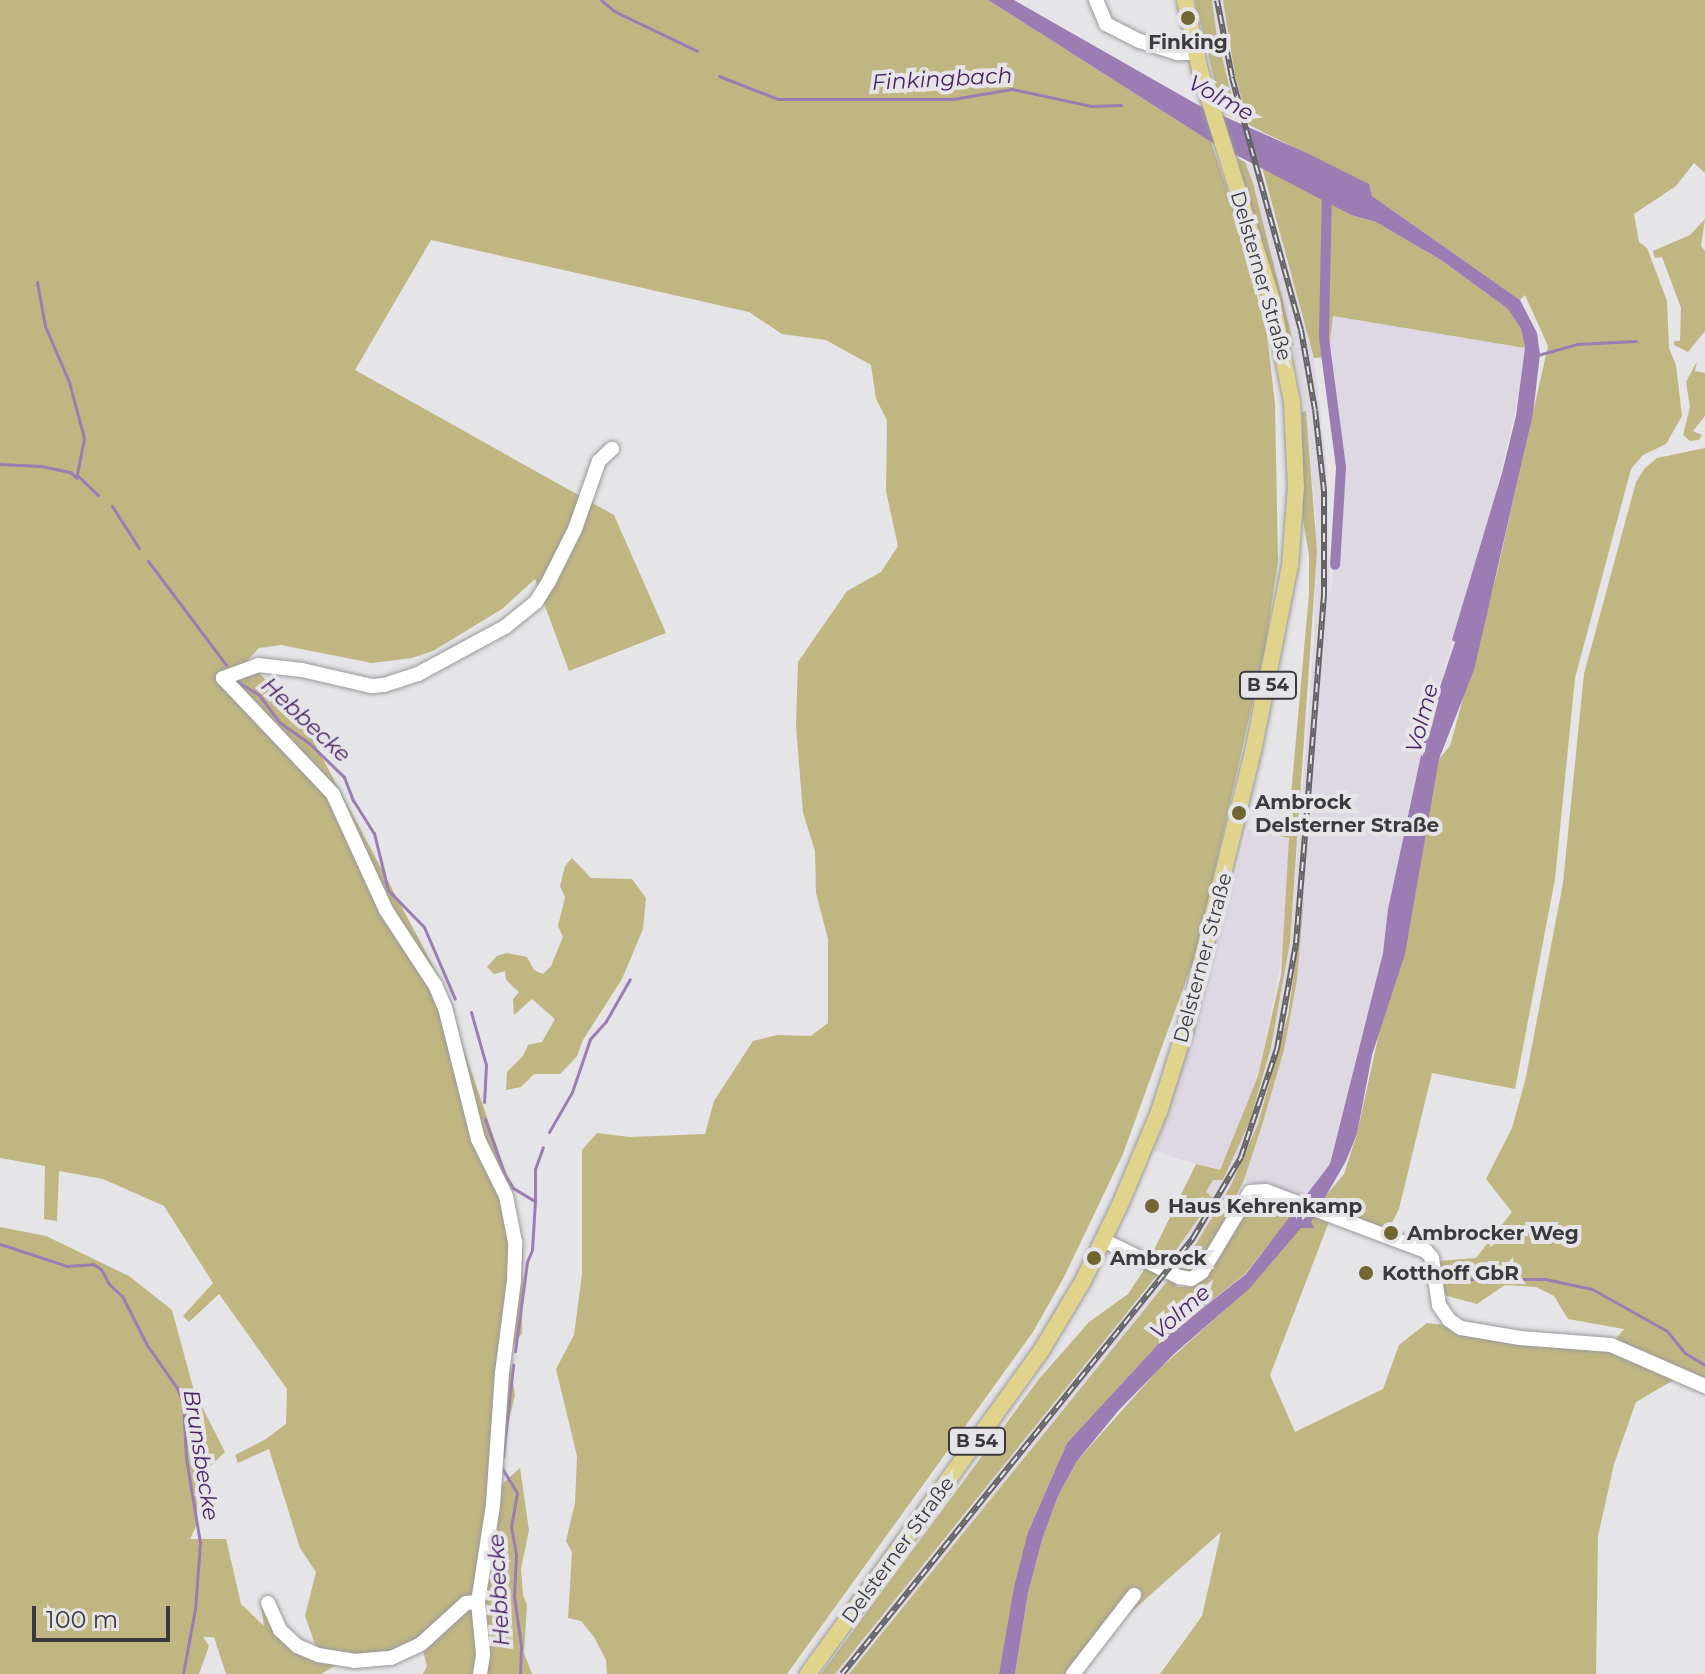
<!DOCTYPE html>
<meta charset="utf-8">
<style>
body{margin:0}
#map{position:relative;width:1705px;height:1674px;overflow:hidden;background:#e5e4e7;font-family:Montserrat,sans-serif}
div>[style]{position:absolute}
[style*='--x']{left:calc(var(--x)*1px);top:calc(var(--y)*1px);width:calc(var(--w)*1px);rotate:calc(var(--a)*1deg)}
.built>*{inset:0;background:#ddd8e2}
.green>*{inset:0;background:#c0b682}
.water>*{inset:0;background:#9b7db4}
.stream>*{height:3px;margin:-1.5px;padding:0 1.5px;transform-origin:1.5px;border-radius:1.5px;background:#9b7db4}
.canal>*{height:10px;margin:-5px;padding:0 5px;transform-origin:5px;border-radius:5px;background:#9b7db4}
.roads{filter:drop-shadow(0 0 2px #9a999c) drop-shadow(0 0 2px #9a999c)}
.minor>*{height:14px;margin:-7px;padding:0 7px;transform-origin:7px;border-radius:7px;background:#fff}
.major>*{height:16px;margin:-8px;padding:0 8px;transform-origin:8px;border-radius:8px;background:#e0d38b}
.rail>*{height:6px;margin-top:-3px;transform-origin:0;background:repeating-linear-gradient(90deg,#e5e4e7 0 9px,#636264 0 18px);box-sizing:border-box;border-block:2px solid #636264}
.dots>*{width:22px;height:22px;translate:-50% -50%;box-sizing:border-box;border:4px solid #e5e4e7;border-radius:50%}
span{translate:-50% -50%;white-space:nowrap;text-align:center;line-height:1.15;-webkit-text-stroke:8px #e5e4e7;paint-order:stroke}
.shield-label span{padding:2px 6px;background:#e5e4e7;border:2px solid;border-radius:6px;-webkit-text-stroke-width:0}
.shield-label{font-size:18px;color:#3b3a3c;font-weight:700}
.poi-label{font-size:20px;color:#3b3a3c;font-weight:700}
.left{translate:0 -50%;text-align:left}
.street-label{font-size:20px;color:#3b3a3c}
.water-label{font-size:22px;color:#4b2467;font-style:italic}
.scale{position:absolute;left:32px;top:1606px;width:138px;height:36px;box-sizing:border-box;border:4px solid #3b3a3c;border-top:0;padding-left:10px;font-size:24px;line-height:28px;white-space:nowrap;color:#3b3a3c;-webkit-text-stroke:6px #e5e4e7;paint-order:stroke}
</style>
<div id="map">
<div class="built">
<i style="clip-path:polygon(1212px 0,1223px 0,1235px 76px,1249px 125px,1233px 118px,1234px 105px,1217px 37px)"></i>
<i style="clip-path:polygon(1245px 162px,1261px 169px,1314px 358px,1327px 466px,1330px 591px,1341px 537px,1345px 481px,1337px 400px,1328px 357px,1332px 316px,1525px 348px,1525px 367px,1493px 506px,1428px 724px,1388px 909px,1383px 953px,1330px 1164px,1304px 1202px,1244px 1180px,1284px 1050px,1297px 980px,1302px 915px,1281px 1049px,1258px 1124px,1230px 1187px,1180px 1271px,1166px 1264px,1213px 1197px,1206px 1192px,1213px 1180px,1223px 1180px,1226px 1174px,1250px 1120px,1271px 1047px,1290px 942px,1314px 642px,1316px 520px,1306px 411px,1283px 301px)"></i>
<i style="clip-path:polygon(1248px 829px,1289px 838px,1285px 941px,1258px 1077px,1219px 1171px,1154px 1151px,1201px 1009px)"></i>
<i style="clip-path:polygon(1159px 1273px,1170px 1278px,849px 1674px,835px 1674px)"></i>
</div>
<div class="green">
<i style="clip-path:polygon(0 0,988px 0,1211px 142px,1238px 222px,1267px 335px,1275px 404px,1278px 561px,1265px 648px,1196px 953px,1123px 1154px,1064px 1277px,1033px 1332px,787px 1674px,607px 1674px,606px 1660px,594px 1637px,581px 1621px,568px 1618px,572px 1552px,566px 1541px,575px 1503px,577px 1456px,556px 1369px,574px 1335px,582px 1274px,582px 1150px,597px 1133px,630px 1137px,705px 1134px,714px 1101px,753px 1041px,777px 1035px,811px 1036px,828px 1023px,828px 939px,816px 893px,815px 851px,803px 813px,796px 726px,798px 662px,847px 591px,881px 572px,898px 546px,886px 491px,887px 420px,876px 399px,871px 365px,826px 340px,782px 334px,749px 312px,431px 240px,355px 370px,614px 515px,666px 633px,569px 671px,535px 579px,502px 609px,433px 651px,412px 658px,372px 663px,281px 645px,259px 648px,247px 661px,298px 712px,439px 977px,505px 1170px,523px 1249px,522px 1333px,508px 1354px,515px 1395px,498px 1467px,499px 1487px,520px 1468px,529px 1530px,521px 1569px,523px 1595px,527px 1605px,524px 1653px,532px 1674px,484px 1674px,483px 1599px,420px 1640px,393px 1651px,343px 1661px,321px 1674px,226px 1674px,214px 1637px,203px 1637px,209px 1646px,199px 1674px,0 1674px,0 1227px,46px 1236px,129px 1276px,172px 1310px,194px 1391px,225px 1452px,199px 1477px,196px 1526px,190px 1539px,226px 1539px,241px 1604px,264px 1626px,261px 1605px,268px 1603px,280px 1629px,319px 1655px,305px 1616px,316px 1572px,300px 1548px,269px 1449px,238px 1463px,235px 1455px,266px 1439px,286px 1424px,287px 1389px,219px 1294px,189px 1322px,183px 1316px,213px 1283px,164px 1206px,103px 1179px,59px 1171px,57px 1221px,44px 1219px,45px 1166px,0 1158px)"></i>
<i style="clip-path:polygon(1195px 0,1212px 0,1217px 37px,1234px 105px,1233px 118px,1222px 112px)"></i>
<i style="clip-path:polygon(1223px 0,1705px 0,1705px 173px,1694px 163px,1676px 186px,1634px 214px,1639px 242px,1647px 248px,1667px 301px,1669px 348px,1676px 365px,1682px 416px,1666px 444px,1643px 455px,1631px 469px,1575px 678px,1555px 879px,1515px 1089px,1432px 1073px,1399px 1209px,1387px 1232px,1332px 1214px,1270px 1375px,1295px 1432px,1383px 1389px,1399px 1345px,1427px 1323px,1611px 1345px,1624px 1329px,1568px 1319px,1554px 1296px,1536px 1287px,1505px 1285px,1477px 1304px,1440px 1294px,1437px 1261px,1476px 1258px,1512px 1212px,1486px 1179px,1512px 1128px,1526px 1077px,1563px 883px,1584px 674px,1636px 482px,1645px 468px,1657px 458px,1705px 448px,1705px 1392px,1677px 1378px,1636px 1402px,1614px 1464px,1598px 1536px,1596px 1674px,1160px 1674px,1202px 1616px,1221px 1532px,1122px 1620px,1076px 1674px,1015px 1674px,1028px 1593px,1042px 1540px,1058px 1496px,1077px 1461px,1157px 1371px,1247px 1290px,1344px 1174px,1357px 1134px,1439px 759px,1450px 746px,1496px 577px,1548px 346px,1525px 295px,1520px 300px,1372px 196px,1368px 184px,1249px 125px,1235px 76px)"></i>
<i style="clip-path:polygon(1237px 158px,1245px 162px,1253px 183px,1294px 345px,1291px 346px)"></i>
<i style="clip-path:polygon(1262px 167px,1351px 215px,1376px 222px,1441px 260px,1508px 309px,1521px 329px,1525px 348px,1333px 316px,1328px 357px,1314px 358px)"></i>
<i style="clip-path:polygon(1705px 219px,1701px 246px,1705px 251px,1705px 331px,1688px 352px,1674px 345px,1674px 341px,1680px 341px,1681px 308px,1662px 257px,1655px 258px,1653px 251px,1690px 235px)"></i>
<i style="clip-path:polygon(1697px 361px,1695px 371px,1705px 373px,1705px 416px,1693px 431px,1702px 435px,1699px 440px,1690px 441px,1683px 435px,1690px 407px,1686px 382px)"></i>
<i style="clip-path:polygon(1306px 411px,1317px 551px,1290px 942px,1271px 1047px,1250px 1121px,1223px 1180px,1213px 1180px,1206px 1192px,1213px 1198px,1166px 1264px,1152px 1254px,1196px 1164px,1220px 1170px,1258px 1076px,1281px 975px,1289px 838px,1280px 836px,1291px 795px,1309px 594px,1309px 555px,1303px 520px,1302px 412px)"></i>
<i style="clip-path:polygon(572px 858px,591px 878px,632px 879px,646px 898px,643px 929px,622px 979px,583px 1040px,577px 1056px,560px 1074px,534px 1074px,521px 1087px,506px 1090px,507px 1072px,523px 1056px,528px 1045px,542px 1042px,555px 1019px,532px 999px,514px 1015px,513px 999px,519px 992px,506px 980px,505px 971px,494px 974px,487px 967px,497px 956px,507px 953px,527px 957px,534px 970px,543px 974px,551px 966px,563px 937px,558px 926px,565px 897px,560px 886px,565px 866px)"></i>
<i style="clip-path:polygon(1304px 898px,1297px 980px,1284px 1050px,1262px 1125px,1244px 1180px,1217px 1234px,1192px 1271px,1180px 1271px,1230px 1187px,1258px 1124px,1288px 1015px)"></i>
<i style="clip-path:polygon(1262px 1199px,1297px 1209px,1245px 1274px,1161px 1341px,1067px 1443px,1028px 1532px,999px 1674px,849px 1674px,1170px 1278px,1178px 1287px,1192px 1287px,1204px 1280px,1246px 1208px)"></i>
<i style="clip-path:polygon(1146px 1267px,1159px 1273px,835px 1674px,821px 1674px,1039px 1379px,1089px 1322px,1128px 1294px)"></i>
<i style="clip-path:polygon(474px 1606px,476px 1674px,423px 1674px,427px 1666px,422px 1647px,468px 1607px)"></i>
</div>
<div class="water">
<i style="clip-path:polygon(988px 0,1014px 0,1198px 105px,1307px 153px,1369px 184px,1372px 196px,1520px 300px,1537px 333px,1540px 354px,1533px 414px,1474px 670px,1439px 759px,1405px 954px,1372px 1055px,1357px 1134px,1346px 1161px,1311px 1222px,1314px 1228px,1301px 1228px,1249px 1289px,1174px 1354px,1119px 1410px,1077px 1461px,1058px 1496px,1042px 1540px,1028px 1593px,1015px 1674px,999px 1674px,1014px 1587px,1028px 1532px,1067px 1443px,1161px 1341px,1246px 1274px,1330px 1164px,1383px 953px,1388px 909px,1428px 723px,1455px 642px,1452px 640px,1502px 473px,1516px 416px,1525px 348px,1521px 329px,1508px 309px,1441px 260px,1376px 222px,1351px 215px,1211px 142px)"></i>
</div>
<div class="stream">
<i style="--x:601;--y:0;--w:17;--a:40"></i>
<i style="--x:614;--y:11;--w:92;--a:25.7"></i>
<i style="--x:719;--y:76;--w:63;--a:21.3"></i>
<i style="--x:778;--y:99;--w:175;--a:0"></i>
<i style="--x:953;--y:99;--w:60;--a:-9.6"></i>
<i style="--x:1012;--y:89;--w:81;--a:12.1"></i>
<i style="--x:1091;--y:106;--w:30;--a:-2"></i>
<i style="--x:37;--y:282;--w:45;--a:79.7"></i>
<i style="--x:45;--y:326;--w:61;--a:66.8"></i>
<i style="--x:69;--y:382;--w:58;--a:75"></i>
<i style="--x:84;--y:438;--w:38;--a:101"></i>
<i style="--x:77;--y:475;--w:29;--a:44"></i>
<i style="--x:1538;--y:355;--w:41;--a:-15.8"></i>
<i style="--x:1577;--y:344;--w:59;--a:-2.9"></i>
<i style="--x:0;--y:464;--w:41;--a:2.8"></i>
<i style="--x:41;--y:466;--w:30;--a:12"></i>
<i style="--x:70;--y:472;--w:9;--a:41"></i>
<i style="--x:112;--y:506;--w:50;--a:57.3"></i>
<i style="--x:148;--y:561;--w:130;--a:53.1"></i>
<i style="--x:235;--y:680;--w:28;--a:32"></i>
<i style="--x:259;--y:695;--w:34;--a:53"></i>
<i style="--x:279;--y:722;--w:37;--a:35"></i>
<i style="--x:309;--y:743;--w:49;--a:44.2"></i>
<i style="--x:344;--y:777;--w:25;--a:69"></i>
<i style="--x:353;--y:800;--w:39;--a:58"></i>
<i style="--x:374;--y:833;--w:59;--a:76.2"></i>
<i style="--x:388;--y:890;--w:52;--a:45.8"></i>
<i style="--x:424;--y:927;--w:78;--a:66.7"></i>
<i style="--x:471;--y:1012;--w:55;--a:74.2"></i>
<i style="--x:486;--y:1065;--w:37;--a:93"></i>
<i style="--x:485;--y:1119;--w:57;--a:70.6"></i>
<i style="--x:504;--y:1173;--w:17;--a:59"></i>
<i style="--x:513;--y:1188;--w:26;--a:31"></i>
<i style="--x:535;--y:1201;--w:49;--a:93.5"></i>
<i style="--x:532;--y:1250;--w:13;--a:113"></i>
<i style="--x:527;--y:1262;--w:90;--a:97.7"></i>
<i style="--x:549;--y:1132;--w:46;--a:-60.1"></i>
<i style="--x:572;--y:1092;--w:56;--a:-71.2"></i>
<i style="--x:590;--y:1039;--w:24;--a:-48"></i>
<i style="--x:606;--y:1021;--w:48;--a:-60.3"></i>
<i style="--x:535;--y:1201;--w:32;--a:-90"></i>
<i style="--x:535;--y:1169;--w:23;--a:-70"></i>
<i style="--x:0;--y:1244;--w:71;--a:18.2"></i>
<i style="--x:67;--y:1266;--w:26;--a:-4"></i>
<i style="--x:93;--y:1264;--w:9;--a:32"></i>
<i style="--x:101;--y:1269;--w:17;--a:62"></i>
<i style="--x:109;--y:1284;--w:18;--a:43"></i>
<i style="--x:122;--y:1296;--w:55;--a:63"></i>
<i style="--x:147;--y:1345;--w:52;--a:55.1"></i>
<i style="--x:177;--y:1388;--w:15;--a:67"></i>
<i style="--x:183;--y:1402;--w:56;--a:86.9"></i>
<i style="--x:186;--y:1458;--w:86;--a:80.6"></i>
<i style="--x:200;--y:1543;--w:66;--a:94.3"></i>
<i style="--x:195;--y:1609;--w:66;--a:100.5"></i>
<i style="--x:1465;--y:1279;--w:80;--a:0"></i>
<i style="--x:1545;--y:1279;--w:48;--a:12"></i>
<i style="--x:1592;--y:1289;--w:86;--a:29.2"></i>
<i style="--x:1667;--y:1331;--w:28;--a:51"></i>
<i style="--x:1685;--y:1353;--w:23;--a:31"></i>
<i style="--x:503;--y:1456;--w:92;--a:-83.7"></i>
<i style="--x:502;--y:1468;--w:29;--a:59"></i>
<i style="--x:517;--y:1493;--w:34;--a:100"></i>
<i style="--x:511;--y:1526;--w:29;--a:80"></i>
<i style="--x:516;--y:1555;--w:41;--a:92.8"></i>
<i style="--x:514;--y:1596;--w:50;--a:82"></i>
<i style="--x:521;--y:1646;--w:28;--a:92"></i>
</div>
<div class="canal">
<i style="--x:1327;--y:190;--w:148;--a:91.2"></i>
<i style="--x:1324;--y:338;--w:131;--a:82.5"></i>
<i style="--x:1341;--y:468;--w:97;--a:93.5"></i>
</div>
<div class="roads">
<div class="minor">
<i style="--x:1096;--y:0;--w:26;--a:67"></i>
<i style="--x:1106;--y:24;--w:38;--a:27"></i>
<i style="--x:1140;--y:41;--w:40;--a:18"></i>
<i style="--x:1178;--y:53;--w:18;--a:0"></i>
<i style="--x:1103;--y:1240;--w:85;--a:26"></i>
<i style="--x:1179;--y:1277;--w:12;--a:9"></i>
<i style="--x:1191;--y:1279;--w:13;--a:-32"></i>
<i style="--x:1202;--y:1272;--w:93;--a:-59"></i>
<i style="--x:1250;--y:1192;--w:16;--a:-4"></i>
<i style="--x:1266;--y:1191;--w:171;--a:20.6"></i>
<i style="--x:1426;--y:1251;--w:9;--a:49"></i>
<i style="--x:1432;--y:1258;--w:48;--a:81.5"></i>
<i style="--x:1439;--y:1305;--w:18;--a:56"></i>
<i style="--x:1449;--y:1320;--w:14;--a:34"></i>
<i style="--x:1461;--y:1328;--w:60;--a:9.6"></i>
<i style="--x:1520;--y:1338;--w:91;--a:4.4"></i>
<i style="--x:1611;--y:1345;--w:103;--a:23.6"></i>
<i style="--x:268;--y:1603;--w:30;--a:66"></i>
<i style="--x:280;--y:1630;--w:23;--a:43"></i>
<i style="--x:297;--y:1646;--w:23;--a:23"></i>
<i style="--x:318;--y:1655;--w:36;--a:9"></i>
<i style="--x:354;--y:1661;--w:37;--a:-5"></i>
<i style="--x:391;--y:1658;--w:33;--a:-25"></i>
<i style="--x:421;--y:1644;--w:61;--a:-42.3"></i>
<i style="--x:466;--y:1603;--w:12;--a:-5"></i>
<i style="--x:480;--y:1674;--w:20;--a:-81"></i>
<i style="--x:483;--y:1654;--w:52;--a:-95.5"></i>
<i style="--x:478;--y:1602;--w:98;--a:-81.2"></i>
<i style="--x:493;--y:1505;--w:132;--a:-86.1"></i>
<i style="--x:502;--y:1373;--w:94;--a:-82.6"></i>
<i style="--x:514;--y:1280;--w:38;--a:-88"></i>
<i style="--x:515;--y:1242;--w:47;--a:-101.1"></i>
<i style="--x:506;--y:1196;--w:64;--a:-116.2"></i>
<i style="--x:478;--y:1139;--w:135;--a:-104.1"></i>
<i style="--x:445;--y:1008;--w:25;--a:-113"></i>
<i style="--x:435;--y:985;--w:90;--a:-123.2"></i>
<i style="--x:386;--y:910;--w:128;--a:-114.6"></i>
<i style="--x:333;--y:794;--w:160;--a:-133.5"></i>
<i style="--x:223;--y:678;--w:37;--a:-20"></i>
<i style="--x:258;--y:665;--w:44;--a:6.5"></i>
<i style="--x:302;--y:670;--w:72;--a:12.9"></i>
<i style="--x:372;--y:686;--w:12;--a:-5"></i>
<i style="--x:384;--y:685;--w:36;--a:-18"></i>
<i style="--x:418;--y:674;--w:99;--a:-28.4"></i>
<i style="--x:505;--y:627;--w:40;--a:-39"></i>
<i style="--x:536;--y:602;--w:25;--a:-58"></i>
<i style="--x:549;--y:581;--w:58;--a:-63.4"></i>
<i style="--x:575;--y:529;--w:72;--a:-70.6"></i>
<i style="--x:599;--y:461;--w:18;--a:-43"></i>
<i style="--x:1073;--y:1674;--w:100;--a:-52.3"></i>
</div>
<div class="major">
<i style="--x:808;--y:1674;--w:398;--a:-54.2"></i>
<i style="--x:1041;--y:1351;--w:82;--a:-59"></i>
<i style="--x:1083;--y:1281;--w:82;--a:-64.1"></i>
<i style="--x:1119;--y:1207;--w:103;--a:-67.2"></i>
<i style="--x:1159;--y:1112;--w:86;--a:-72.4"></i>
<i style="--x:1185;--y:1030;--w:291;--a:-76.3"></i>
<i style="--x:1254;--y:747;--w:185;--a:-78.8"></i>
<i style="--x:1290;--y:566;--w:79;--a:-85.7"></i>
<i style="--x:1296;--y:487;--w:85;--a:-92.7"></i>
<i style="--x:1292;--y:402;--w:104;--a:-101.1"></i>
<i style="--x:1272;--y:300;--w:241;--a:-107.4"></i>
<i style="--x:1200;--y:70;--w:72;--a:-102.1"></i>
</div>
</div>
<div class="rail">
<i style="--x:842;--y:1674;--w:560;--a:-51.16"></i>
<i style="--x:1193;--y:1238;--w:94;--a:-59.3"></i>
<i style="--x:1241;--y:1157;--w:114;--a:-71.6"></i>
<i style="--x:1277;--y:1049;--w:108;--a:-79.8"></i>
<i style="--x:1296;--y:943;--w:107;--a:-85.2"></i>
<i style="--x:1305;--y:836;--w:241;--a:-85.5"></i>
<i style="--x:1324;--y:596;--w:105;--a:-90"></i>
<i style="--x:1324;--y:491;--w:81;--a:-96.3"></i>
<i style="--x:1315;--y:410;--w:81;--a:-99.9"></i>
<i style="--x:1301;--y:330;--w:262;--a:-105.3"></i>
<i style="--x:1232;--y:77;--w:78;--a:-101"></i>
</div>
<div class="dots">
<i style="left:1188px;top:18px;background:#6f6632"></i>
<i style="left:1239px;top:813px;background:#6f6632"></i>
<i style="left:1152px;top:1206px;background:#6f6632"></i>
<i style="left:1391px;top:1233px;background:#6f6632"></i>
<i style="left:1094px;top:1258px;background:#6f6632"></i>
<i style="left:1366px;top:1273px;background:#6f6632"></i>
</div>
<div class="shield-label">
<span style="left:1268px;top:685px">B 54</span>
<span style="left:977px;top:1441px">B 54</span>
</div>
<div class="poi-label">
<span style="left:1188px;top:42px">Finking</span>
<span class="left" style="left:1255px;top:814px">Ambrock<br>Delsterner Straße</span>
<span class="left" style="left:1168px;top:1206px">Haus Kehrenkamp</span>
<span class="left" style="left:1407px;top:1233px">Ambrocker Weg</span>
<span class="left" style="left:1110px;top:1258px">Ambrock</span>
<span class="left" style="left:1382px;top:1273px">Kotthoff GbR</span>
</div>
<div class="street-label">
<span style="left:1261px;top:276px;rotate:74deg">Delsterner Straße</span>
<span style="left:1203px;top:958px;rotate:-75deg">Delsterner Straße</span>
<span style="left:898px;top:1550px;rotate:-54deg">Delsterner Straße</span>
</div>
<div class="water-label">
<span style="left:942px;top:79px;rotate:-3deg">Finkingbach</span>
<span style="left:1221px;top:98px;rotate:29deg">Volme</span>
<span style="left:1422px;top:718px;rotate:-75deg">Volme</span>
<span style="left:306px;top:720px;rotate:43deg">Hebbecke</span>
<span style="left:1180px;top:1312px;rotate:-41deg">Volme</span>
<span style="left:201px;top:1455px;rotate:81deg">Brunsbecke</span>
<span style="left:499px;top:1590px;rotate:-93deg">Hebbecke</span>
</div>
<div class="scale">100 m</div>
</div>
